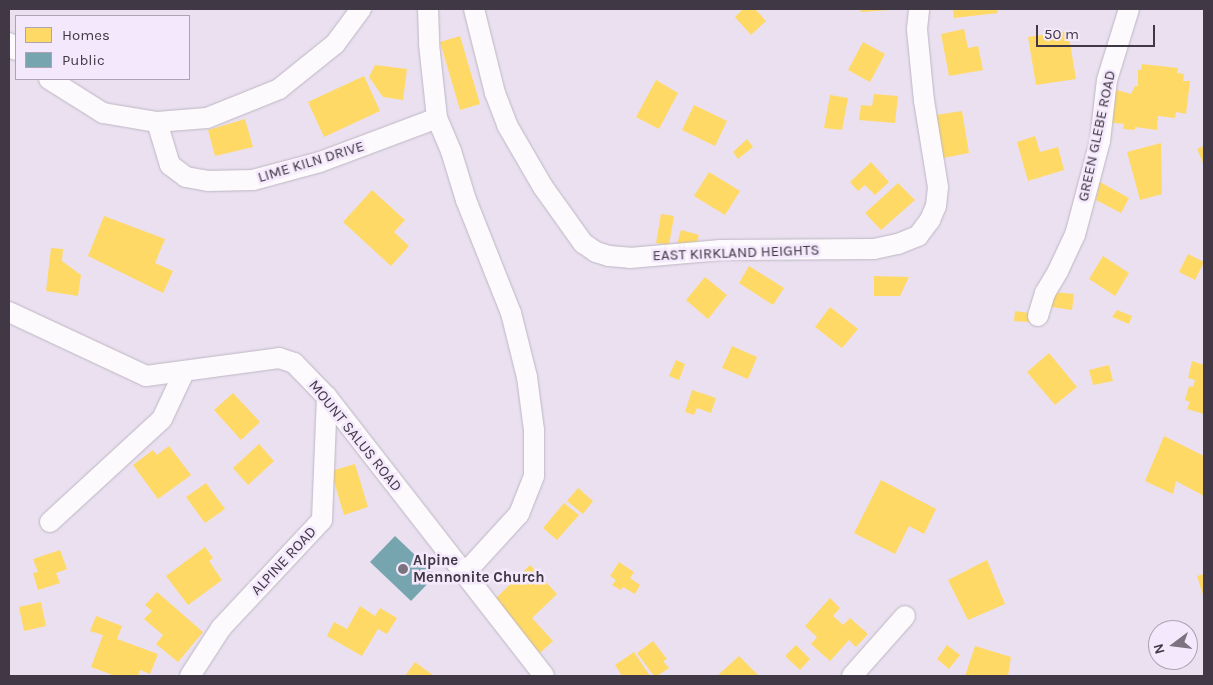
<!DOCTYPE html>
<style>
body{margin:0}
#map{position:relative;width:1213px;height:685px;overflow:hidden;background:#eae0f0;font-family:Karla,sans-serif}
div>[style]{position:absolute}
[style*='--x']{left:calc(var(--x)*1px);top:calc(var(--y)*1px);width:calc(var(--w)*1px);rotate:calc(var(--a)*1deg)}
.homes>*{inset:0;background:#ffd966}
.public>*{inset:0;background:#76a5af}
.roads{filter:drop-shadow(0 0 1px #beb6c2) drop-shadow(0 0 1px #beb6c2)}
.minor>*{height:20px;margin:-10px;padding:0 10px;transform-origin:10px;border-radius:10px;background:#fcfafd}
.dots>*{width:14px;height:14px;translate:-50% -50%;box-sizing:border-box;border:2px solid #f4e9fc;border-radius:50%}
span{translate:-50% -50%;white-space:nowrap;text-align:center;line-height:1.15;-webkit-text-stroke:5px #f4e9fc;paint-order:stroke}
.street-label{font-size:15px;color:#403945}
.poi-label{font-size:15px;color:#403945;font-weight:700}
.left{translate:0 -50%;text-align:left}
.frame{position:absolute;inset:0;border:10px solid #403945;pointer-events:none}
.legend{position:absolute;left:15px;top:15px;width:175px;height:65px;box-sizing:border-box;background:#f4e9fc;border:1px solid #aca3b3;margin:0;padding:6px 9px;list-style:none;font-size:15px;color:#403945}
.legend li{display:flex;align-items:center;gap:10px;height:25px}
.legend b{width:25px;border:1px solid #aca3b3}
.north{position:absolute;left:1148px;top:620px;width:50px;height:50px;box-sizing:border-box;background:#f4e9fc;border:1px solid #aca3b3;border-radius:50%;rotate:255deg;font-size:14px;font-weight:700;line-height:20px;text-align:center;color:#403945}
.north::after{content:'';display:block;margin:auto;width:18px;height:22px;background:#7c7381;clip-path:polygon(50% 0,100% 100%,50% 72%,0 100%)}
.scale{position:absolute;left:1036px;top:25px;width:119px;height:22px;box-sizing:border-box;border:2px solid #403945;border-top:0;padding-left:6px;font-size:15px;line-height:18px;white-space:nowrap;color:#403945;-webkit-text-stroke:4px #f4e9fc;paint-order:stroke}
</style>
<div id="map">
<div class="homes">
<i style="clip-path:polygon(743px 9px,755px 9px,766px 21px,751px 35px,735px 17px)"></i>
<i style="clip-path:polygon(860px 9px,890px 9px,890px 10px,861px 12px)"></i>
<i style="clip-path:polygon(953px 9px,997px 9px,998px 13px,954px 18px)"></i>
<i style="clip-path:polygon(964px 29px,968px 48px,978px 46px,983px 70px,949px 76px,941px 34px)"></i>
<i style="clip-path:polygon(1068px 31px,1076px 79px,1036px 85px,1028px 37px)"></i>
<i style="clip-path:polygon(460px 36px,480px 104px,460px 110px,440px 42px)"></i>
<i style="clip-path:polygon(863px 42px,885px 54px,870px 82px,848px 70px)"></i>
<i style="clip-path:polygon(1142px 64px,1178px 68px,1177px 73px,1184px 74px,1183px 81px,1190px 81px,1186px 114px,1176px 112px,1175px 118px,1158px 116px,1157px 130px,1135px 127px,1135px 130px,1123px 129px,1124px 124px,1106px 122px,1110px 88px,1131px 94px,1135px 86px,1138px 86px,1138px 70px,1141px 70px)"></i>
<i style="clip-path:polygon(375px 65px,407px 69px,403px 100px,383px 97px,369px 77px)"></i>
<i style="clip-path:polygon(364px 76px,380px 111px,324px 137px,308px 102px)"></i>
<i style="clip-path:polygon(656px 80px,678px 93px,659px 129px,636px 117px)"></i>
<i style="clip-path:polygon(874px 94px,898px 96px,895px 123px,859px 120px,861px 105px,872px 106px)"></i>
<i style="clip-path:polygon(830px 95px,848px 98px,842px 130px,824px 128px)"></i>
<i style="clip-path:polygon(694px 105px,727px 121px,715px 146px,682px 130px)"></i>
<i style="clip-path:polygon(962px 111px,969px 153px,943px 158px,936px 115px)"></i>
<i style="clip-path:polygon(245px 119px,253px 147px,215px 156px,208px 130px)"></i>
<i style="clip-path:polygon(1035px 136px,1040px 152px,1058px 147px,1064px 170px,1028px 181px,1017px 142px)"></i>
<i style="clip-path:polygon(747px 139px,753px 147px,738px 159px,733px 152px)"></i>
<i style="clip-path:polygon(1161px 143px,1162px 194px,1140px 200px,1127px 152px)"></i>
<i style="clip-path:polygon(1204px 146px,1204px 165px,1197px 149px)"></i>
<i style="clip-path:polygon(871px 162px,889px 182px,875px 195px,865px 185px,858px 191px,850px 182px)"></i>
<i style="clip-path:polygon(709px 172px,740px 191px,725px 215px,694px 196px)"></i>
<i style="clip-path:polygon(1100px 182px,1129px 198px,1121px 213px,1096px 200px)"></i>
<i style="clip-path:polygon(898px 183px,915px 200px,881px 230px,865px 213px)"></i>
<i style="clip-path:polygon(372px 190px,405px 220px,394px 232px,409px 246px,391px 266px,343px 222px)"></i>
<i style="clip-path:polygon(661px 214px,674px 216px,669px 245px,656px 243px)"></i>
<i style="clip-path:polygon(104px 216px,165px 239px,155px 263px,173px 271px,163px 293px,88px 256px)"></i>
<i style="clip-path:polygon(681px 230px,699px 235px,695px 249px,677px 244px)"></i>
<i style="clip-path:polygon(51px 248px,63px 249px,62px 261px,81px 275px,78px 296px,46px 291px)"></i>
<i style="clip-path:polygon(1188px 254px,1204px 262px,1195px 280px,1179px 272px)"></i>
<i style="clip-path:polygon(1103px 256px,1129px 273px,1115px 296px,1089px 279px)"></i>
<i style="clip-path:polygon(749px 266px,784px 288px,773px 305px,739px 283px)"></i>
<i style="clip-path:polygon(874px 276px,909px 277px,900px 296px,874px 296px)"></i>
<i style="clip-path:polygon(705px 277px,727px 295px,708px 319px,686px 300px)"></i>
<i style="clip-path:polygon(1053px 292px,1074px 294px,1072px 310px,1052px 307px)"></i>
<i style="clip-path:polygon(830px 307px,858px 329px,842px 348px,815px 327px)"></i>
<i style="clip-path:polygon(1117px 310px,1132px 316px,1129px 324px,1112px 317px)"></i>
<i style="clip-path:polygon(1015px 311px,1030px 313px,1029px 322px,1014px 321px)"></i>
<i style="clip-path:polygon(732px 346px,757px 357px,748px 379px,722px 368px)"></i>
<i style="clip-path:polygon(1049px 353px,1077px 387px,1055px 405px,1027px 372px)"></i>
<i style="clip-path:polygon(676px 360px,685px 364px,679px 380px,669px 376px)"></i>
<i style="clip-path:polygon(1192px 361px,1204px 365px,1204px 414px,1187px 409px,1190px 402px,1185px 400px,1189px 386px,1193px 387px,1195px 380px,1188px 378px)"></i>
<i style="clip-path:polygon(1109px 365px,1113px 381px,1093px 385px,1089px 370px)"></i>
<i style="clip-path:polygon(692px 390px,716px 398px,711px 413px,697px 408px,694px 415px,685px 412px)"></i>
<i style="clip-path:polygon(233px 393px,260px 422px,241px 440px,214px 410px)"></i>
<i style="clip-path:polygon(1164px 436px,1204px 456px,1204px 496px,1176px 481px,1173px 494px,1145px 481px)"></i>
<i style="clip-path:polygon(259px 444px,274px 461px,248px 485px,233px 468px)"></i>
<i style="clip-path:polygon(169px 446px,191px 475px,158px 499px,133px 465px,153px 450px,157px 455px)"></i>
<i style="clip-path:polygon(355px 464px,368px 507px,344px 515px,331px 471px)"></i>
<i style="clip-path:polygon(881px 480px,936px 509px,924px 534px,909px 526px,895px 554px,854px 533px)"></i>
<i style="clip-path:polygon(206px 483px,225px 509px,205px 523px,186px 497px)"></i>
<i style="clip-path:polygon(578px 488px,593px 501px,583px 514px,567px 501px)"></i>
<i style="clip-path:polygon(564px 503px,579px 515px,557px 540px,543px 528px)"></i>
<i style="clip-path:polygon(205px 547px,213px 558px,209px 561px,222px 580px,188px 605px,166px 576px)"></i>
<i style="clip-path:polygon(60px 550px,67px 569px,56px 573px,60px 583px,38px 590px,33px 573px,38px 572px,33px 559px)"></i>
<i style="clip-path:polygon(987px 560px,1005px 604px,968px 620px,948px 580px)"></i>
<i style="clip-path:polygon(619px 562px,634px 572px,630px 578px,640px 585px,635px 594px,623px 587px,621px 590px,612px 585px,616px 580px,610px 576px)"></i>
<i style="clip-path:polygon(530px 565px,557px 594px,532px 618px,553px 641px,540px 653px,492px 602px)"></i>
<i style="clip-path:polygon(1204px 574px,1204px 598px,1197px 576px)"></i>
<i style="clip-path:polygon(157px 592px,203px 632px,178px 662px,156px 644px,163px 635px,144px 619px,152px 611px,145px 605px)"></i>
<i style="clip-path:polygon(830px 598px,840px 608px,833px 616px,843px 625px,850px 618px,868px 634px,856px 647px,849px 640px,830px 661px,811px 644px,817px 637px,805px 626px)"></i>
<i style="clip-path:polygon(41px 602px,46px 626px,24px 631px,19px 607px)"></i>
<i style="clip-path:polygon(360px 606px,375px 616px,380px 608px,397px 618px,387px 634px,378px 629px,362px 656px,327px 636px,334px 622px,347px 629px)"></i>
<i style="clip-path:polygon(96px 616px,122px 626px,117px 639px,158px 654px,150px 674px,140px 670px,138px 676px,115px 676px,91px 667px,103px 635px,90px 631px)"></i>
<i style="clip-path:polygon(653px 641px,667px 659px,663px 661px,669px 668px,657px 676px,654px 676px,637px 653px)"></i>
<i style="clip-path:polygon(796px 645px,810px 659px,800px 670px,785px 656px)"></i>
<i style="clip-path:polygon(947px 645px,960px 655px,949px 669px,937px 659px)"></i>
<i style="clip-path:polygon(975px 646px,1011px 657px,1008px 676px,965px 676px)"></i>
<i style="clip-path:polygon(634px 652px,650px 676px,622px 676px,615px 665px)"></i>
<i style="clip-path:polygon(739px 656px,759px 676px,717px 676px)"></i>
<i style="clip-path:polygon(415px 662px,434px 676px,405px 676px)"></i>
</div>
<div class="public">
<i style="clip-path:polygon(395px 536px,436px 575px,411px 601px,370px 562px)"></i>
</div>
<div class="roads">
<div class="minor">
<i style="--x:428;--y:9;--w:35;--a:88"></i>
<i style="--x:429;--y:44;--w:74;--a:83.8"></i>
<i style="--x:437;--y:118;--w:36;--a:67"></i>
<i style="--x:451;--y:151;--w:51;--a:73"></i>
<i style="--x:466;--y:200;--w:122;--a:68.3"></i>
<i style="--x:511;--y:313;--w:66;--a:76"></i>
<i style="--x:527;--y:377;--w:53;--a:82.5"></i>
<i style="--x:534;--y:430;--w:46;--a:90"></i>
<i style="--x:534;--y:476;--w:41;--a:111.5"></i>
<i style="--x:519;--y:514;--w:81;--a:132.5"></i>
<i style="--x:474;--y:9;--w:87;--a:76"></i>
<i style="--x:495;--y:93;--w:34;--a:69"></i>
<i style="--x:507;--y:125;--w:72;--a:59.9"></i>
<i style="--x:543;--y:187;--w:69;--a:54.5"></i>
<i style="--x:583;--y:243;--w:16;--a:35"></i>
<i style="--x:596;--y:252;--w:14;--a:17"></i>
<i style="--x:609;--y:256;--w:21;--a:5"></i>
<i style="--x:630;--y:258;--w:91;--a:-5"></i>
<i style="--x:721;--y:250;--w:153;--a:-0.4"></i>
<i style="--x:874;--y:249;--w:25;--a:-12"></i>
<i style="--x:898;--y:244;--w:22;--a:-22"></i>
<i style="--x:918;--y:236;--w:20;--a:-53"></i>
<i style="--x:930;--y:220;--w:15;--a:-67"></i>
<i style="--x:936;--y:206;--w:19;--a:-84"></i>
<i style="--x:938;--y:187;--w:87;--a:-99.2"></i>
<i style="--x:924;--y:101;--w:72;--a:-95.6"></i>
<i style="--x:917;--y:29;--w:20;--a:-84"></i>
<i style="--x:9;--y:43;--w:10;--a:45"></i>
<i style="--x:49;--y:79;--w:64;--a:32.2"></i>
<i style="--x:103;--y:113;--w:55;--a:9.5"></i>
<i style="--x:157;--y:122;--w:50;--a:-4.6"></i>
<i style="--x:207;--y:118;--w:78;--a:-21.9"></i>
<i style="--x:279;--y:89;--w:72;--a:-38.8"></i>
<i style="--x:335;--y:44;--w:44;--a:-53.4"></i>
<i style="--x:157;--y:122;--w:45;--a:73.2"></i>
<i style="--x:170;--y:165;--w:20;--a:37"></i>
<i style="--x:186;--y:177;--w:22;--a:10"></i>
<i style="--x:208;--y:181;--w:45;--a:-1.3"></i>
<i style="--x:253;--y:180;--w:69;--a:-15"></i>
<i style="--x:320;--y:162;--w:125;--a:-20.6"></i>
<i style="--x:9;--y:312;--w:151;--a:25"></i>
<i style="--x:146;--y:376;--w:134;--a:-7.7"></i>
<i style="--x:279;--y:358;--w:16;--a:18"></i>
<i style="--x:294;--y:363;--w:47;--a:45.9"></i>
<i style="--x:327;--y:397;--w:353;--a:52.1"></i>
<i style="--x:1038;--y:316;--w:24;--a:-73"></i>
<i style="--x:1045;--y:293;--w:26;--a:-59"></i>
<i style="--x:1058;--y:271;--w:40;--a:-65"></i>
<i style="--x:1075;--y:235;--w:97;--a:-75.1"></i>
<i style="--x:1100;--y:141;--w:61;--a:-83.5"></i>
<i style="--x:1107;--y:80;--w:74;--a:-72.8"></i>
<i style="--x:50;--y:522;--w:152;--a:-42.6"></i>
<i style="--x:162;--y:419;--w:52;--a:-64.9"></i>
<i style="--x:190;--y:676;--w:57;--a:-57.1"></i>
<i style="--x:221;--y:628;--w:148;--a:-46.9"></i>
<i style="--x:322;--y:520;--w:123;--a:-87.7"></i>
<i style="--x:852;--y:676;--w:80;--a:-48.5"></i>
</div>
</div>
<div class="dots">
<i style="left:403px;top:569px;background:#7c7381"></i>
</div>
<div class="street-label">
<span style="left:1097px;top:136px;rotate:-78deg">GREEN GLEBE ROAD</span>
<span style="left:311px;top:162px;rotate:-17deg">LIME KILN DRIVE</span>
<span style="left:736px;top:253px;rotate:-2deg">EAST KIRKLAND HEIGHTS</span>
<span style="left:355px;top:436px;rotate:51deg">MOUNT SALUS ROAD</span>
<span style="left:284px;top:561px;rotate:-47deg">ALPINE ROAD</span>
</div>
<div class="poi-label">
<span class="left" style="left:413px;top:569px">Alpine<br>Mennonite Church</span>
</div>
<div class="frame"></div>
<ul class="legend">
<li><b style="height:14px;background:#ffd966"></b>Homes</li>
<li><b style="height:14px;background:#76a5af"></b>Public</li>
</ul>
<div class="north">N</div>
<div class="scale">50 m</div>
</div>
